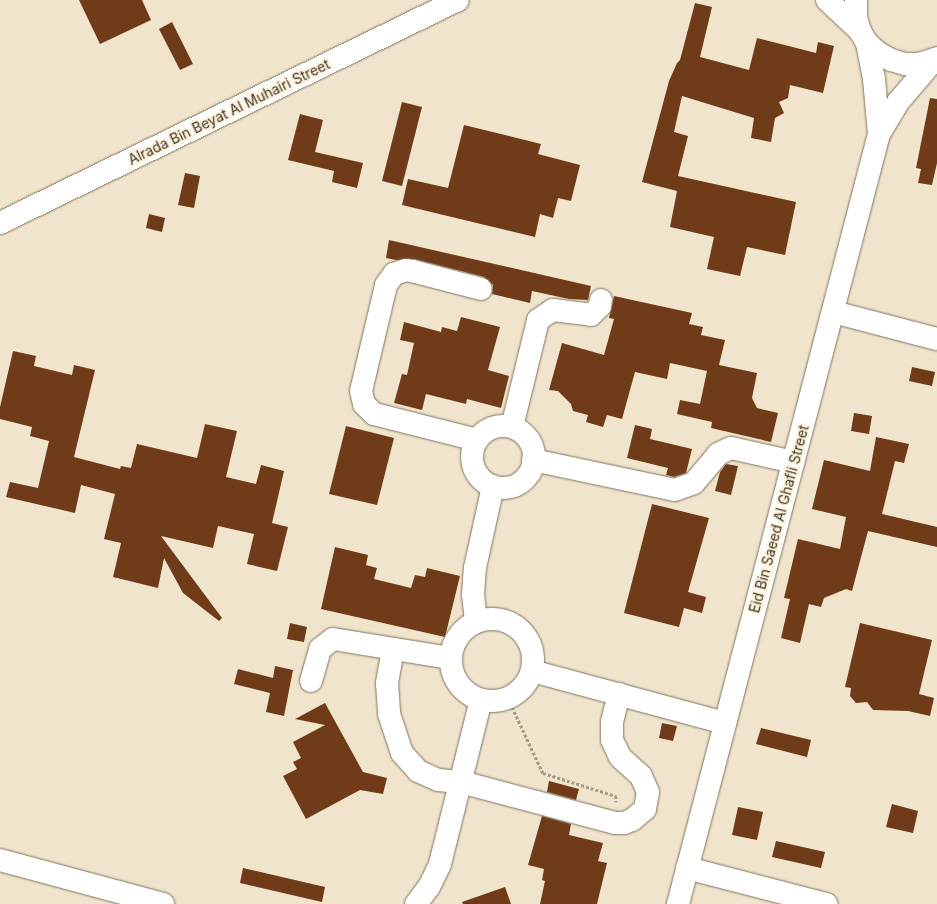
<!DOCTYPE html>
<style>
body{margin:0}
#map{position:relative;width:937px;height:904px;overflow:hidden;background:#f1e4cc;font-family:Inter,sans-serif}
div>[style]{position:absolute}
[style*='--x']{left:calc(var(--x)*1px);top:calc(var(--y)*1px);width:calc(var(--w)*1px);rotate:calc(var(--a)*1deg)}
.building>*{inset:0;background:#703b19}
.path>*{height:2.5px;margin-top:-1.25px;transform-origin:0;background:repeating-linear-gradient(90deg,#a79c8b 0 3px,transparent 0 5px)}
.roads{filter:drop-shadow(0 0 1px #817560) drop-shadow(0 0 1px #817560)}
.minor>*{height:22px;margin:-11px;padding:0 11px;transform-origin:11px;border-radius:11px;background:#fff}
.minor>.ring{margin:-11px;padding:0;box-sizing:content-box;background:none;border:22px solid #fff;border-radius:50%}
span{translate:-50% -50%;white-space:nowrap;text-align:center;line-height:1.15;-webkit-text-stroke:4px #fff1da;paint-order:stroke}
.street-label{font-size:14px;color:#3b352c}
</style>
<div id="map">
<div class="building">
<i style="clip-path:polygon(79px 0,142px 0,151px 20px,100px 44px)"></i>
<i style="clip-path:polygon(695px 3px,712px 7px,700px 57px,749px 70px,757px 38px,816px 53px,818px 42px,834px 46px,823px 93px,790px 85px,788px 98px,779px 102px,784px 113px,775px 118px,771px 142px,751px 138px,754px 118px,682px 96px,674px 132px,688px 136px,678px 176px,796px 202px,785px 255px,747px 247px,740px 276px,707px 269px,714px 237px,670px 227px,677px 191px,642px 182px,669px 81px,677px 63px,680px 60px)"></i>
<i style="clip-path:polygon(172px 22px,193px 64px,180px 70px,159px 29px)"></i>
<i style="clip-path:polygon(930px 98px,937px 99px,937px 163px,932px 185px,918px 183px,921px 169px,916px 168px)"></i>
<i style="clip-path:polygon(402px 102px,422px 107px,402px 186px,382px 181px)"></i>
<i style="clip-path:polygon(300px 114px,323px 120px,315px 152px,363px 163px,357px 188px,332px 182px,334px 171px,288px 160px)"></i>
<i style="clip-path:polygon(464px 125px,541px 144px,538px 154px,580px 165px,571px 201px,558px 198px,553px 218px,540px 214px,535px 237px,402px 205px,408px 179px,448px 188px)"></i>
<i style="clip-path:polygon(185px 173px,200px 176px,194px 208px,178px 205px)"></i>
<i style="clip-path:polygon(149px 214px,165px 218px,162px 232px,146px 228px)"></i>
<i style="clip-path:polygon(389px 240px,591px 286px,588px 300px,569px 299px,532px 291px,530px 303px,492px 294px,493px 285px,484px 277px,414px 259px,396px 260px,386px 258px)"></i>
<i style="clip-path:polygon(614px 296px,692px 313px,689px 324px,703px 327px,701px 335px,725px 340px,719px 365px,757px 373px,752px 398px,757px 408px,778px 413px,771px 442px,711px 428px,712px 422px,677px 414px,680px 400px,700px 404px,707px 371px,670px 363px,667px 379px,635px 372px,622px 419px,607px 415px,603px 427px,586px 422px,588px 415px,573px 411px,571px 404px,558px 391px,549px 390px,562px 343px,604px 355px,614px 319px,609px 318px)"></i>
<i style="clip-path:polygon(461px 317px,500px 327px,488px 370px,509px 376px,501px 408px,467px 399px,466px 404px,426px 394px,422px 410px,394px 403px,402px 374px,407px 375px,414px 343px,400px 340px,404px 322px,441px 332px,442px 327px,457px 331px)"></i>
<i style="clip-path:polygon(13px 351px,36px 356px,34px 366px,72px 375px,74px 365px,95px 370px,74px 457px,120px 469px,121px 466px,131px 468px,137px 444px,197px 458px,205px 424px,237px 431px,226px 477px,256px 484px,261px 465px,284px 471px,272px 523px,288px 527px,277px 571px,247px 564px,254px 534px,218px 526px,213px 548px,161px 536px,222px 618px,219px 621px,183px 593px,164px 558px,158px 588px,113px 577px,121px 543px,104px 539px,115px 494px,81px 485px,75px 513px,6px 497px,10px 482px,38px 488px,49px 441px,30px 436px,32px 427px,0 419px,0 407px)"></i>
<i style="clip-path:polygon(912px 367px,935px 372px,932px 386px,909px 381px)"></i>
<i style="clip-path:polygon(854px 413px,872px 416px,869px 434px,851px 431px)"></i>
<i style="clip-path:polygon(635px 425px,652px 429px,650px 439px,692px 449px,686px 473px,674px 477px,666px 475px,668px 468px,627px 458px)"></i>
<i style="clip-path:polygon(346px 426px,394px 438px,377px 505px,329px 494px)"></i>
<i style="clip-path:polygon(876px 437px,909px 444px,904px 463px,895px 461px,882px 514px,937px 527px,937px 547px,868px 531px,852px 591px,846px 589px,824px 598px,821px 607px,809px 604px,800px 643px,781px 638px,790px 599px,784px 598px,798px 539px,840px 549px,846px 517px,812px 509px,824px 460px,870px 471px)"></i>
<i style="clip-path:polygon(726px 464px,738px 466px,731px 495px,715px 491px,720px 472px)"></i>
<i style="clip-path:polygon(652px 504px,709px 518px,688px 592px,706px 597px,702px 613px,684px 608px,679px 627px,624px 613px)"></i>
<i style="clip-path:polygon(335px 547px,368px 555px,366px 565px,377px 568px,374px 579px,411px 588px,415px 575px,425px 577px,427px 568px,460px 576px,445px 637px,321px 609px)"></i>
<i style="clip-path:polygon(290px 623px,307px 627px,304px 642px,287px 639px)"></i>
<i style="clip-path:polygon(860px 623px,932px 640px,919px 694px,934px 698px,930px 716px,908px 711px,873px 710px,867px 702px,856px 703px,850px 696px,851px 688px,845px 687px)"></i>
<i style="clip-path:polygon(275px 666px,293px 670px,284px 716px,266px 712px,270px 693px,234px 684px,238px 669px,273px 678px)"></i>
<i style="clip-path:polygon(325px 703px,363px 772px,387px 778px,383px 794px,360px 790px,306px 819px,283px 776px,297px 769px,293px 762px,301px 758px,293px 742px,325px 725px,295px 719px)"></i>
<i style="clip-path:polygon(662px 723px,677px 726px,673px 741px,659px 738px)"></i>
<i style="clip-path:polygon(761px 728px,811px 740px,807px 757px,756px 744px)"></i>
<i style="clip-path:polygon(549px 781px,579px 789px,576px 800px,547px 792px)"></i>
<i style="clip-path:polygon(892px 804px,918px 811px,913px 833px,886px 827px)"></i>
<i style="clip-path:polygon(738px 807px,763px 812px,757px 840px,732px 835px)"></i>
<i style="clip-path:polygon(542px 816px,571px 824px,569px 835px,603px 843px,598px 861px,607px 863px,597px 904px,540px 904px,545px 881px,542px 880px,544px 869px,528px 865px)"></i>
<i style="clip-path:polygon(776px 841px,825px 852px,821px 868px,772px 857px)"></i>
<i style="clip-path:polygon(243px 868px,325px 887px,322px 902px,240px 883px)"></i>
<i style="clip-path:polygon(505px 887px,511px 904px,463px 904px,462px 902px)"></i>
</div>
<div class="path">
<i style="--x:508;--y:698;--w:83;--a:65"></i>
<i style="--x:543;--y:773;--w:77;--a:17.5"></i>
<i style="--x:616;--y:796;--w:6;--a:90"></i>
</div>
<div class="roads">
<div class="minor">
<i style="--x:827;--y:0;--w:45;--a:43.2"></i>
<i style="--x:856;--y:0;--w:17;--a:90"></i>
<i style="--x:856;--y:17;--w:15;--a:74"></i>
<i style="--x:860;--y:31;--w:14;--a:60"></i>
<i style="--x:867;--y:43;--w:15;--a:42"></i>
<i style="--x:878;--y:53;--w:15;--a:28"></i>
<i style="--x:891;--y:60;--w:15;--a:16"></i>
<i style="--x:905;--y:64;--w:14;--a:0"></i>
<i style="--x:919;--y:64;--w:19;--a:-18"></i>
<i style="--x:867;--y:43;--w:37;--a:79"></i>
<i style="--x:874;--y:79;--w:55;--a:84.8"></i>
<i style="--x:0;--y:223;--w:509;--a:-25.96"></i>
<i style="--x:833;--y:312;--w:107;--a:14.6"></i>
<i class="ring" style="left:472px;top:426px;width:40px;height:40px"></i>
<i style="--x:512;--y:427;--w:110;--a:-76.3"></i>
<i style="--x:538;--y:320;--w:18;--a:-34"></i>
<i style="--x:553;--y:310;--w:38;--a:7"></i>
<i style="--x:591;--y:315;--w:13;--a:-45"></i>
<i style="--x:600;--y:306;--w:6;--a:-81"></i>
<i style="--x:477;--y:440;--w:106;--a:-165.8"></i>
<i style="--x:374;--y:414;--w:14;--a:-135"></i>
<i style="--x:364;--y:404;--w:13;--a:-103"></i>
<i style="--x:361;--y:391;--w:109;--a:-76.7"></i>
<i style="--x:386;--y:285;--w:14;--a:-54"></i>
<i style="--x:394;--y:274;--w:13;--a:-18"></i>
<i style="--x:406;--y:270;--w:6;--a:9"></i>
<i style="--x:412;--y:271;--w:71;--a:14.6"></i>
<i style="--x:533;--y:460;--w:145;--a:11.9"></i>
<i style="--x:675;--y:490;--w:20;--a:-20"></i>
<i style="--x:694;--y:483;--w:38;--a:-50"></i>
<i style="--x:718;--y:454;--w:14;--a:-25"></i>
<i style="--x:731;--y:448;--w:64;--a:12.7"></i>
<i class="ring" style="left:451px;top:619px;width:60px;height:60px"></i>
<i style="--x:476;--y:622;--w:27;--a:-96"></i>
<i style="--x:473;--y:595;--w:27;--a:-86"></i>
<i style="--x:475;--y:568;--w:84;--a:-77.6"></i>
<i style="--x:393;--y:649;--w:35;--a:100"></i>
<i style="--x:387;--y:683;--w:31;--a:86"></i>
<i style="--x:389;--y:714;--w:41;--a:71.6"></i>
<i style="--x:402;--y:753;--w:24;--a:48"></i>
<i style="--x:418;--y:771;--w:22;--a:24"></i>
<i style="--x:438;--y:780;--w:23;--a:5"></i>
<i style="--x:461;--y:782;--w:159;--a:14.9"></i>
<i style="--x:615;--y:823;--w:9;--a:0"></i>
<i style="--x:624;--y:823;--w:9;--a:-21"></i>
<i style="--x:632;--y:820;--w:17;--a:-40"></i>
<i style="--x:645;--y:809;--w:17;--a:-80"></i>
<i style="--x:648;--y:792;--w:17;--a:-114"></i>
<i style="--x:641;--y:776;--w:28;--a:-138"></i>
<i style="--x:620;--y:757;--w:19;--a:-115"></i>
<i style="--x:612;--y:740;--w:18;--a:-90"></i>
<i style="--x:612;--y:722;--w:29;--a:-76"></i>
<i style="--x:532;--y:671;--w:200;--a:15.1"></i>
<i style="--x:311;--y:681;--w:33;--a:-74"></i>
<i style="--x:320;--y:649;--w:16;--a:-38"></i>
<i style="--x:333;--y:639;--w:119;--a:9.2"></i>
<i style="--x:0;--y:860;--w:169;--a:15.1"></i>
<i style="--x:687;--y:868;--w:144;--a:14.5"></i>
<i style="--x:416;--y:904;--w:21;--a:-53"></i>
<i style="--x:429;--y:887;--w:25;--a:-64"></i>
<i style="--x:440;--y:864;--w:169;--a:-76"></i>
<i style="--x:678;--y:904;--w:796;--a:-75.37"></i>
<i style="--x:879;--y:134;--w:37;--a:-59"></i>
<i style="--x:898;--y:102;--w:55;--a:-49.4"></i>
</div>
</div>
<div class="street-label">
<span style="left:229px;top:112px;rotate:-26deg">Alrada Bin Beyat Al Muhairi Street</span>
<span style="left:779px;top:519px;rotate:-75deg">Eid Bin Saeed Al Ghafli Street</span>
</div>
</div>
